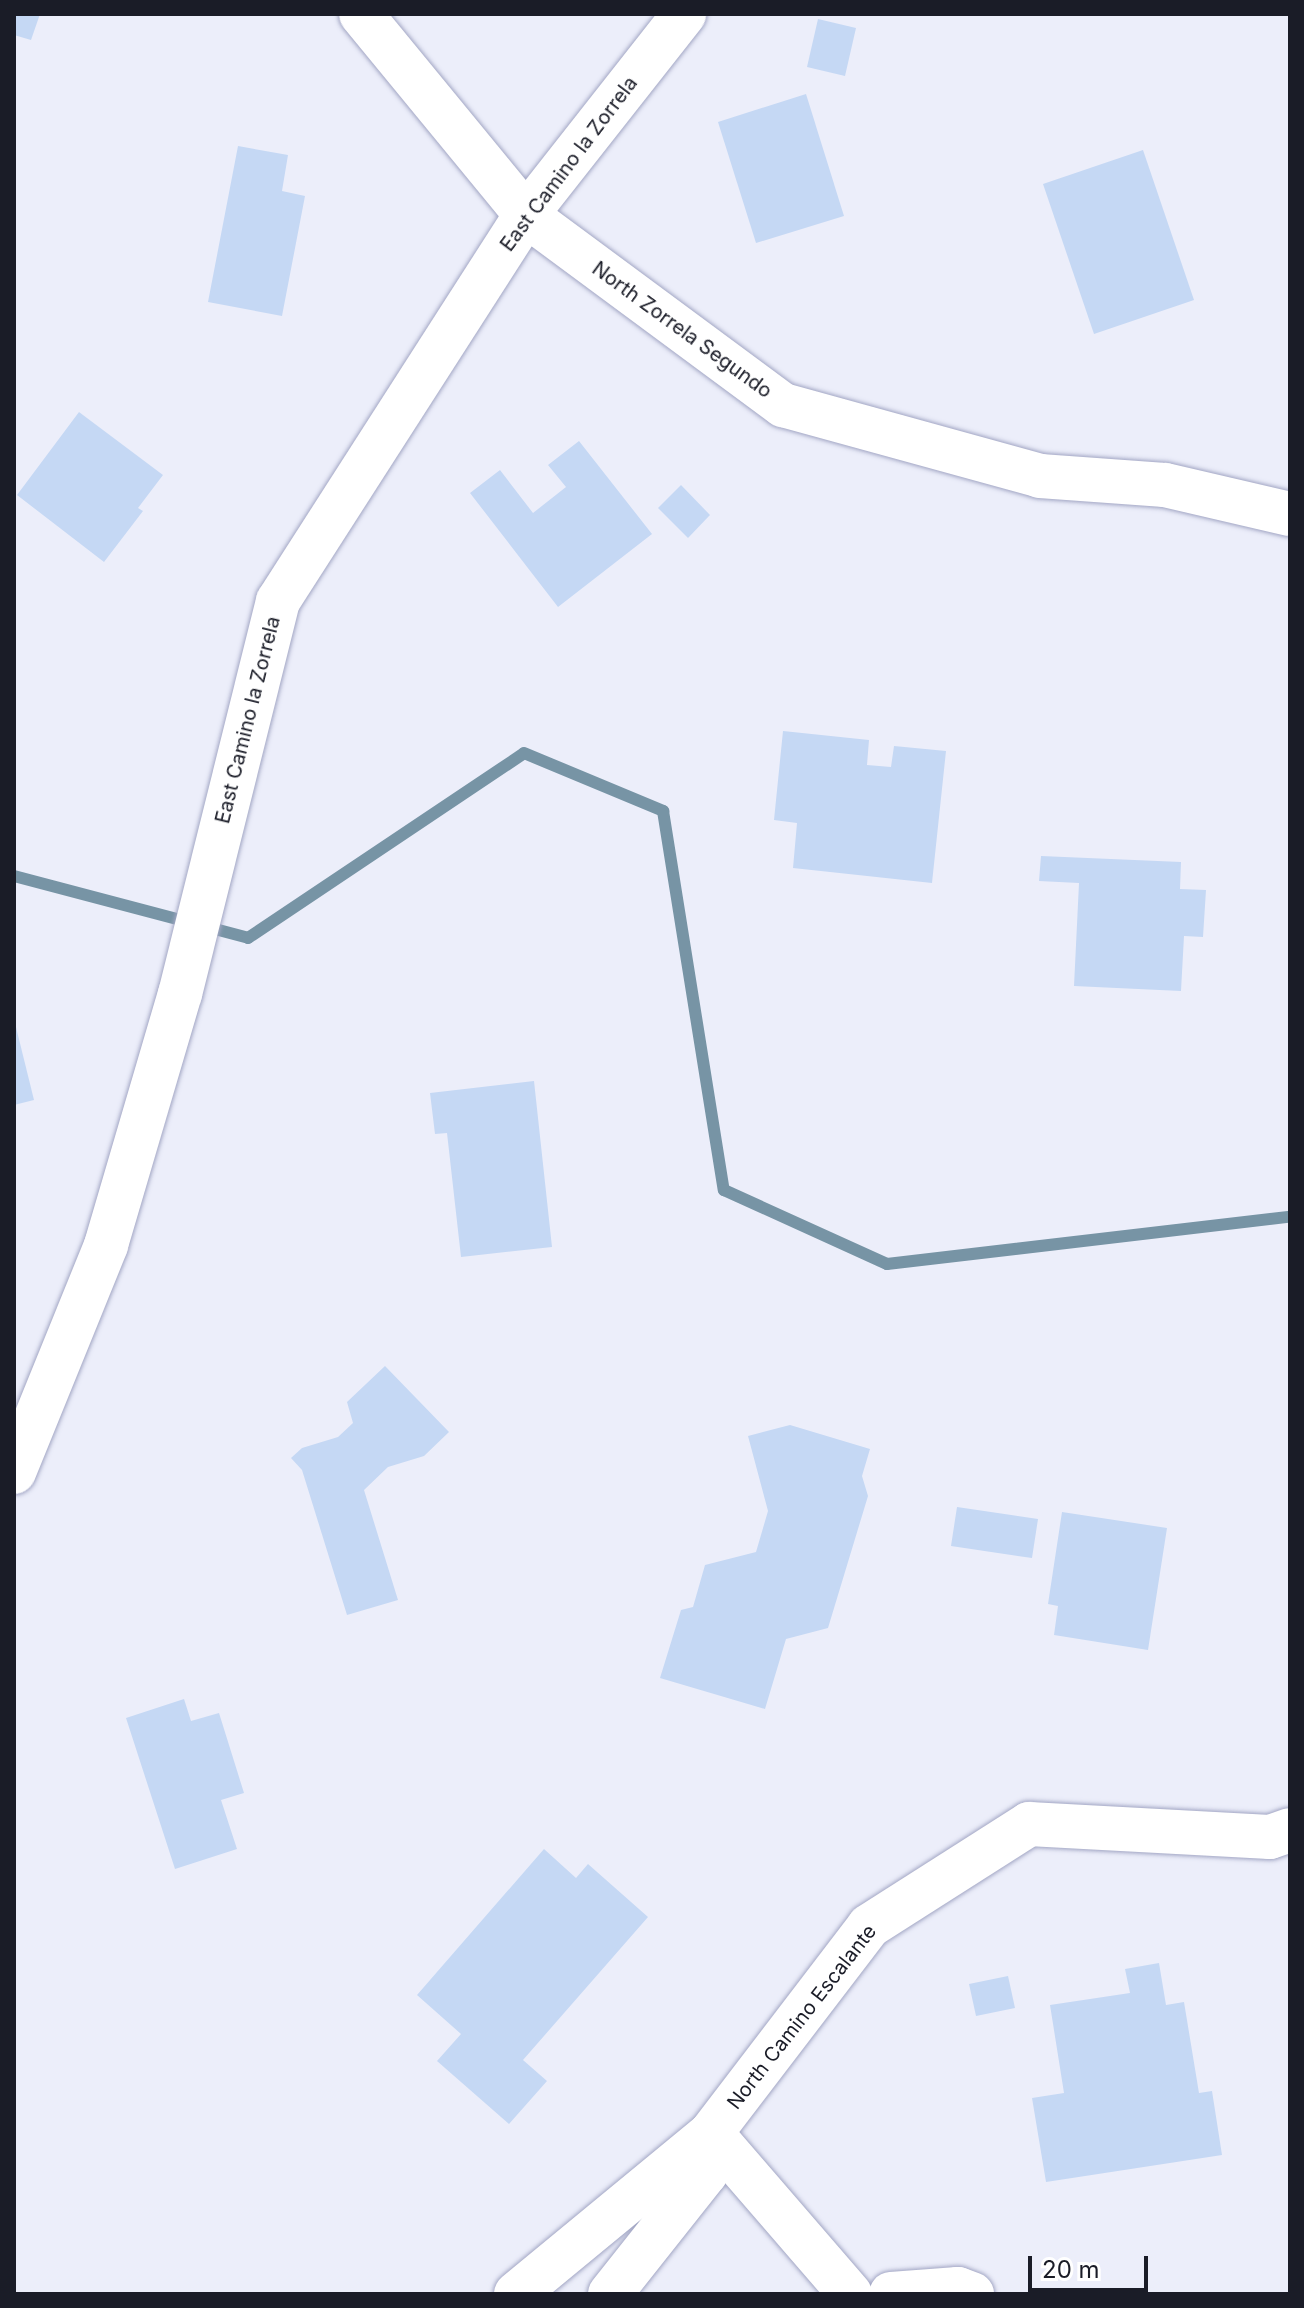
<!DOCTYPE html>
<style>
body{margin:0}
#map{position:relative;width:1304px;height:2308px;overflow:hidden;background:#eceefa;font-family:Inter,sans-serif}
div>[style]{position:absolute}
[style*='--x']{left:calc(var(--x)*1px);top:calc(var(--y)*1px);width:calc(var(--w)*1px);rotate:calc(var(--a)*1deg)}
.stream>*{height:12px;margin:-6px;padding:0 6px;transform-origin:6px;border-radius:6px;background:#7794a5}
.building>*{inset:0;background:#c5d8f4}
.roads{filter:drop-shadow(0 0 2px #a2a6c4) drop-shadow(0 0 2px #a2a6c4)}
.minor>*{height:44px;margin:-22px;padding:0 22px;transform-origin:22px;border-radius:22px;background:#fff}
span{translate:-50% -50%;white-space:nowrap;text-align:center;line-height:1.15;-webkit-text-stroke:7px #fff;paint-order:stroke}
.street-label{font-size:20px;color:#1a1c27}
.frame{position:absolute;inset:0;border:16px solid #1a1c27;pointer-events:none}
.scale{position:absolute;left:1028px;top:2256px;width:120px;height:36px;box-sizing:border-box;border:4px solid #1a1c27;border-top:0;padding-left:10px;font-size:24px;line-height:28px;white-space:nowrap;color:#1a1c27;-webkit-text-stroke:6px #fff;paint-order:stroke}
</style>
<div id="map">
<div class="stream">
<i style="--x:14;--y:876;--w:242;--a:14.8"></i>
<i style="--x:248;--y:938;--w:332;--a:-33.8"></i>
<i style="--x:524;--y:753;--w:151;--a:22.6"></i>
<i style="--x:663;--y:811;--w:384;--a:80.9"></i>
<i style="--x:724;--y:1190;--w:179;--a:24.4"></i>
<i style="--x:887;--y:1264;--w:406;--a:-6.7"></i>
</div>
<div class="building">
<i style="clip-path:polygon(14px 14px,40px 14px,31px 40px,14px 35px)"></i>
<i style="clip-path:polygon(818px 19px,856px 28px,845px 76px,807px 67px)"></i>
<i style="clip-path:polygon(806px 94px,844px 216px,756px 243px,718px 122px)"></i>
<i style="clip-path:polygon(238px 146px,288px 155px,282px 191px,305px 196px,282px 316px,208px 302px)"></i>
<i style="clip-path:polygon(1143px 150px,1194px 300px,1094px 334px,1043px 184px)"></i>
<i style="clip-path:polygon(79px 412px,163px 475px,138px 508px,143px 511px,104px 562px,17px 495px)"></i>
<i style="clip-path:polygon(579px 441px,652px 534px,558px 607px,470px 493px,500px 470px,533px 513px,566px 487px,548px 465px)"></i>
<i style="clip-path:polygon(681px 485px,710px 515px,688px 538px,658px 508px)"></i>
<i style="clip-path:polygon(783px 731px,869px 740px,867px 765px,891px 767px,894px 746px,946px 751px,932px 883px,793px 868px,797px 823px,774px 820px)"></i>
<i style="clip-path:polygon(1041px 856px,1181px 862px,1180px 889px,1206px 890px,1203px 937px,1184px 936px,1181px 991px,1074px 986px,1079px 883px,1039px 881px)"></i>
<i style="clip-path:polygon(14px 1019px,34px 1100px,14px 1105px)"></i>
<i style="clip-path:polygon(534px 1081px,552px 1247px,461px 1257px,447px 1133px,435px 1134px,430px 1093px)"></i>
<i style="clip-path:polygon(385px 1366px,449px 1432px,424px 1456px,388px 1467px,364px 1490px,398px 1600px,347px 1615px,302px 1470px,291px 1458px,302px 1448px,338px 1437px,353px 1423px,347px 1402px)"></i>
<i style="clip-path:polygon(790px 1425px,870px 1449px,862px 1476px,868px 1496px,828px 1628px,786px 1639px,765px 1709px,660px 1678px,681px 1610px,693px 1607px,705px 1565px,756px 1552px,768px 1511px,748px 1436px)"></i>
<i style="clip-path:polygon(957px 1507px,1038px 1519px,1032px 1558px,951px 1546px)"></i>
<i style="clip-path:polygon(1062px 1512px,1167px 1528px,1148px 1650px,1054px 1635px,1058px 1606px,1048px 1604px)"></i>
<i style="clip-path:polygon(184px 1699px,191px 1721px,219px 1713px,244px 1793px,221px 1800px,237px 1849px,175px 1869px,126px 1718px)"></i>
<i style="clip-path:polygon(544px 1849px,576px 1878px,588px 1864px,648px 1917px,523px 2060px,547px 2081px,509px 2124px,437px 2061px,461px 2034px,417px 1995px)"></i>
<i style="clip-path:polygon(1159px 1963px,1166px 2005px,1184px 2002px,1199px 2093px,1212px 2091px,1222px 2155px,1046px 2182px,1032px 2098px,1064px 2093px,1050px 2005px,1130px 1993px,1125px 1969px)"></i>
<i style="clip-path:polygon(1008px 1976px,1015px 2008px,976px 2016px,969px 1984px)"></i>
</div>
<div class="roads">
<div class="minor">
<i style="--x:361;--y:14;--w:260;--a:50.6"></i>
<i style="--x:526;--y:215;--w:320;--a:36.5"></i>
<i style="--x:783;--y:405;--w:267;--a:15.4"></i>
<i style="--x:1040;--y:476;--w:125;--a:4.1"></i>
<i style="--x:1165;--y:485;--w:128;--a:13.1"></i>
<i style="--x:14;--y:1472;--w:245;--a:-67.9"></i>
<i style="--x:106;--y:1245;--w:262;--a:-73.6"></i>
<i style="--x:180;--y:994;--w:405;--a:-76"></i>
<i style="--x:278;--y:601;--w:459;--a:-57.3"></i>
<i style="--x:526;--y:215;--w:256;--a:-51.8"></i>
<i style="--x:711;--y:2133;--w:213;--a:49.2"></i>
<i style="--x:516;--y:2294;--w:253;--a:-39.5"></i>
<i style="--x:711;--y:2133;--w:260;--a:-52.6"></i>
<i style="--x:869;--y:1926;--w:190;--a:-32.5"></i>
<i style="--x:1029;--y:1824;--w:241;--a:3.1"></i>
<i style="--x:1270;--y:1837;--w:21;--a:-19"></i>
<i style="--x:610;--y:2294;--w:154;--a:-51.6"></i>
<i style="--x:706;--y:2173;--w:38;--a:-78"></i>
<i style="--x:891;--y:2294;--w:67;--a:-4.3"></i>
<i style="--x:958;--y:2289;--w:15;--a:20"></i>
</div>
</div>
<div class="street-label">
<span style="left:569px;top:164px;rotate:-53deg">East Camino la Zorrela</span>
<span style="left:682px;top:330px;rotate:36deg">North Zorrela Segundo</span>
<span style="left:248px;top:720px;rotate:-76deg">East Camino la Zorrela</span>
<span style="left:802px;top:2017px;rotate:-52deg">North Camino Escalante</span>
</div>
<div class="frame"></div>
<div class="scale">20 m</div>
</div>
